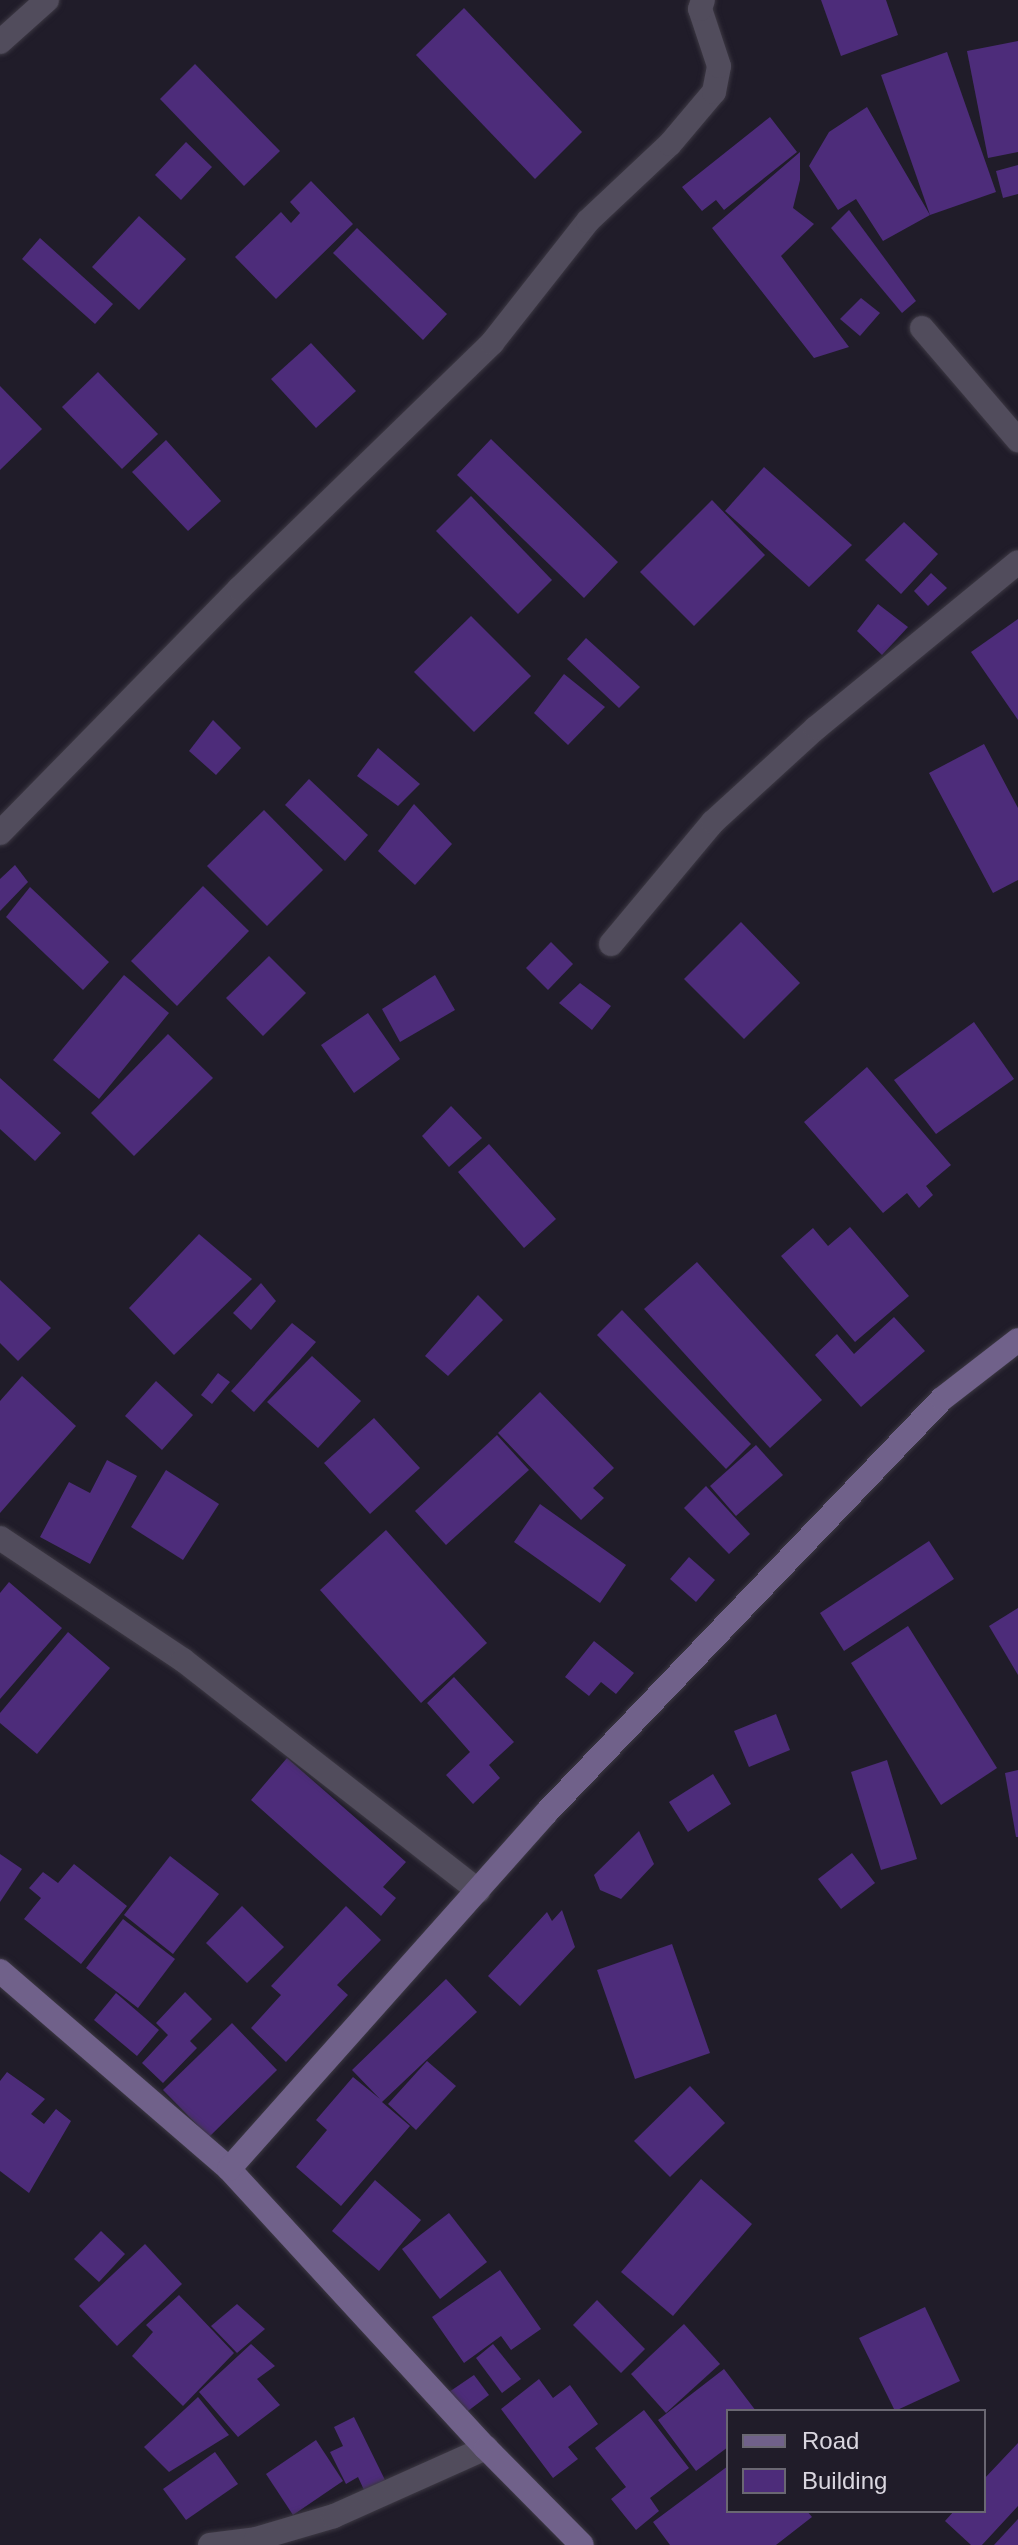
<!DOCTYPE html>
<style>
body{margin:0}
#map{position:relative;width:1018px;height:2545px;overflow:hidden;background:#201c29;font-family:Arial,sans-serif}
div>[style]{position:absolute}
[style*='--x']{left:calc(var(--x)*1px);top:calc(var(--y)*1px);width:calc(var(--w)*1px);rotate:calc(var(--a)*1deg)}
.building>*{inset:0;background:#4d2c7a}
.roads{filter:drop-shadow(0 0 2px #3c3843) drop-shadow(0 0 2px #3c3843)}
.street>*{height:24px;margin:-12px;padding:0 12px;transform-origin:12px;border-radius:12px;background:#514c5c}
.secondary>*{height:24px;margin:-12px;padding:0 12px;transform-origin:12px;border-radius:12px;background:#70618a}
span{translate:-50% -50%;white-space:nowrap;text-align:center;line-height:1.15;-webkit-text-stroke:7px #201c29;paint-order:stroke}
.legend{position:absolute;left:726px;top:2409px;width:260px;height:104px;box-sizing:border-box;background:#201c29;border:2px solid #6a6772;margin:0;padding:10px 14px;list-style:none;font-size:24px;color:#dad7e0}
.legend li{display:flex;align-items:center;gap:16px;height:40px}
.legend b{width:40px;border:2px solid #6a6772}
</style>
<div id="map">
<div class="building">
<i style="clip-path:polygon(821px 0,886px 0,898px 35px,841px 56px)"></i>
<i style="clip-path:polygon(464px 8px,582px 132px,535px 179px,416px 55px)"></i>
<i style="clip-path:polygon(1018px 41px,1018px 152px,988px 158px,967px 51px)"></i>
<i style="clip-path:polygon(947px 52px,996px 192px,930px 215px,881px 75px)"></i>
<i style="clip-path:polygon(195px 64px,280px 151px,244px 186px,160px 99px)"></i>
<i style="clip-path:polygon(867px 107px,930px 215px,883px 241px,856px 199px,838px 210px,809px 166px,829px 132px)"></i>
<i style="clip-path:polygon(770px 117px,797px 152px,724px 210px,716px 200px,702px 211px,682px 187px)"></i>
<i style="clip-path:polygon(186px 142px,212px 167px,181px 200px,155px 175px)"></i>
<i style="clip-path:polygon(800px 152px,800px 180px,793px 208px,814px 224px,781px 256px,849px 347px,814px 358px,712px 228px)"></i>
<i style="clip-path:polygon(1018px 165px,1018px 194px,1003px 198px,996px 171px)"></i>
<i style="clip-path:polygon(311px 181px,353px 224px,276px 299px,235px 257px,281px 212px,291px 223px,300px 213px,290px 202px)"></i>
<i style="clip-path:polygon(849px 210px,916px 301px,902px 313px,831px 228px)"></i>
<i style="clip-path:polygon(139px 216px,186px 259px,139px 310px,92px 267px)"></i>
<i style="clip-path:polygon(357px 228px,447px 314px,423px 340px,333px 253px)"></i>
<i style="clip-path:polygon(40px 238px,113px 304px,95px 324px,22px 259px)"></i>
<i style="clip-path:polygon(861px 298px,880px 313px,860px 336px,840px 319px)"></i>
<i style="clip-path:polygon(311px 343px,356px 391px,316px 428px,271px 379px)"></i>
<i style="clip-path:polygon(98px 372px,158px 434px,122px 469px,62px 407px)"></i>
<i style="clip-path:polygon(0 386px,42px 429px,0 470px)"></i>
<i style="clip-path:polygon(491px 439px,618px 562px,584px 598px,457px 475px)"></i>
<i style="clip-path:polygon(166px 440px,221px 501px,188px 531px,132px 472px)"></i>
<i style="clip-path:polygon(764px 467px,852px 545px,809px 587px,725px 511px)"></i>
<i style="clip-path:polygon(471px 496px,552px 580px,518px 614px,436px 531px)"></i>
<i style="clip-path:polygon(712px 500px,765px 555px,694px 626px,640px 572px)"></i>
<i style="clip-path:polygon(904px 522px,938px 554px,901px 594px,865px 560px)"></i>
<i style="clip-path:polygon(931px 573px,947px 588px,928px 606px,914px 591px)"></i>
<i style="clip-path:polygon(878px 604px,908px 627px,882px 655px,857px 631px)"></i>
<i style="clip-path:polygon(471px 616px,531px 676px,474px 732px,414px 672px)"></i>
<i style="clip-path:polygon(1018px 619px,1018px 720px,971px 652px)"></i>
<i style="clip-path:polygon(586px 638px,640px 687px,619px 708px,567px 659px)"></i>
<i style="clip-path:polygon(564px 674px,605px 707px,568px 745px,534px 713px)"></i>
<i style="clip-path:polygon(213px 720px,241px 748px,216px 775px,189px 751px)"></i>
<i style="clip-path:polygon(984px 744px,1018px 808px,1018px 880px,993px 893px,929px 773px)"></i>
<i style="clip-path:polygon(378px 748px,420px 784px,398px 806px,357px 776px)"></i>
<i style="clip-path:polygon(309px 779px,368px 835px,345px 861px,285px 805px)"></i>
<i style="clip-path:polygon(414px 804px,452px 844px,415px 885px,378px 851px)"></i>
<i style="clip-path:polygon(264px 810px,323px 870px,267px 926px,207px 866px)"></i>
<i style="clip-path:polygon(15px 865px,28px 882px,0 911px,0 879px)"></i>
<i style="clip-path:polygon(203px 886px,249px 931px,177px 1006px,131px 961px)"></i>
<i style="clip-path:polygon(30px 887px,109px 962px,83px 990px,6px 917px)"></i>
<i style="clip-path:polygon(741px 922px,800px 983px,744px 1039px,684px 979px)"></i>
<i style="clip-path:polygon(551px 942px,573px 964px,548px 990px,526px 968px)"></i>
<i style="clip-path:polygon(269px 956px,306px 993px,263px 1036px,226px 998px)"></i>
<i style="clip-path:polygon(124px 975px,169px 1013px,99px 1099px,53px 1060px)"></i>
<i style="clip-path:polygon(435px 975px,455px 1010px,400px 1042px,382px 1009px)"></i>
<i style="clip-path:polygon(580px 983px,611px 1006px,592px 1030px,559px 1003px)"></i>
<i style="clip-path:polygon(368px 1013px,400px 1059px,354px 1093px,321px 1045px)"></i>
<i style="clip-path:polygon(974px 1022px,1014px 1079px,936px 1134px,894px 1080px)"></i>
<i style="clip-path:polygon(168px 1034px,213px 1078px,134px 1156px,91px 1113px)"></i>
<i style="clip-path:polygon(867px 1067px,951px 1165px,926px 1186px,933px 1195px,919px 1208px,907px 1193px,883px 1213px,804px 1122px)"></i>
<i style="clip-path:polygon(0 1078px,61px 1133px,35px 1161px,0 1129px)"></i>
<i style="clip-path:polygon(451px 1106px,482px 1138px,449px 1167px,422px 1136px)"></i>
<i style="clip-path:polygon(489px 1144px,556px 1219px,524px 1248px,458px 1172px)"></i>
<i style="clip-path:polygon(850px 1227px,909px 1296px,855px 1342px,781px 1256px,813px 1228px,828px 1246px)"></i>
<i style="clip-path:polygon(199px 1234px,252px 1279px,174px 1355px,129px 1308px)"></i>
<i style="clip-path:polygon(697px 1262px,822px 1400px,770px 1448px,644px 1309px)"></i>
<i style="clip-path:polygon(0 1280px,51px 1328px,18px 1361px,0 1343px)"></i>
<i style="clip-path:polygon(261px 1283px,276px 1301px,251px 1330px,233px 1313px)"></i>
<i style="clip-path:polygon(478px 1295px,503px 1320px,448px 1376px,425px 1356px)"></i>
<i style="clip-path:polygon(622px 1310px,751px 1444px,726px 1469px,597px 1335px)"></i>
<i style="clip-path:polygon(894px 1317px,925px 1351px,861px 1407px,815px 1355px,837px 1334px,854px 1354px)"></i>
<i style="clip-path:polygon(292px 1323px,316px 1342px,254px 1412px,231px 1391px)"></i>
<i style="clip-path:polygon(312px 1356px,361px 1401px,318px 1448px,267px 1402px)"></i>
<i style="clip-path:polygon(218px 1373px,230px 1382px,212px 1404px,201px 1395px)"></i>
<i style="clip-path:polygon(22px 1376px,76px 1426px,0 1513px,0 1401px)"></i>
<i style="clip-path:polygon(156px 1381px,193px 1415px,162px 1450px,125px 1416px)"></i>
<i style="clip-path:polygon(540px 1392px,614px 1468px,593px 1488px,604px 1498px,581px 1520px,498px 1433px)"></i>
<i style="clip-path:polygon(374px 1418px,420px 1468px,370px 1514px,324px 1463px)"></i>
<i style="clip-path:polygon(497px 1435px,529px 1470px,446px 1545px,415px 1511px)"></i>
<i style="clip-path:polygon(756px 1445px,783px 1475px,736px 1516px,710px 1486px)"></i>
<i style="clip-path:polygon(107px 1460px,137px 1476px,90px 1564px,40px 1537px,69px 1482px,90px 1493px)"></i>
<i style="clip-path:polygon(166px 1470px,219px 1504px,183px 1560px,131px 1527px)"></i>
<i style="clip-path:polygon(706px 1486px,750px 1534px,729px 1554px,684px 1508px)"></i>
<i style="clip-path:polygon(540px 1504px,626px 1565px,600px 1603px,514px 1542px)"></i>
<i style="clip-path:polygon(386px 1530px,487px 1643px,421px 1703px,320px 1590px)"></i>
<i style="clip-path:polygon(929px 1541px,954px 1579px,844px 1651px,820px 1613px)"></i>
<i style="clip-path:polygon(689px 1557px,715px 1580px,696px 1602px,670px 1579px)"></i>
<i style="clip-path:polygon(9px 1582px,62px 1628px,0 1699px,0 1593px)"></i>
<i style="clip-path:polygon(1018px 1608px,1018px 1675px,989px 1626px)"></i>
<i style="clip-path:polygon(908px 1626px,997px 1768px,941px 1805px,851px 1663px)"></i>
<i style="clip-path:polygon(68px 1632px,110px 1668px,37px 1754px,0 1723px,0 1713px)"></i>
<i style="clip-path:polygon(594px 1641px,634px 1673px,616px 1694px,601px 1682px,589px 1696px,565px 1677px)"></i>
<i style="clip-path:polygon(454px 1677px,514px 1742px,489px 1765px,500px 1778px,473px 1804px,446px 1775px,470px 1752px,427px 1703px)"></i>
<i style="clip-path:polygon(776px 1714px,790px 1750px,749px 1767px,734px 1731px)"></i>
<i style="clip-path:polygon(287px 1758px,406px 1862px,383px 1887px,396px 1898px,381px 1916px,251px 1800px)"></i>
<i style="clip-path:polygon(887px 1760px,917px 1859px,881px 1870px,851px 1772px)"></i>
<i style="clip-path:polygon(1018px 1770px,1018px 1837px,1016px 1837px,1005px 1773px)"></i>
<i style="clip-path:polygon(713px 1774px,731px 1804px,688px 1832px,669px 1802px)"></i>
<i style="clip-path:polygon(639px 1831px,654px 1864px,621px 1899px,600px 1890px,594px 1875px)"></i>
<i style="clip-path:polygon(852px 1853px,875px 1883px,841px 1909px,818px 1879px)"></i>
<i style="clip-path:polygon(0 1854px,22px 1869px,0 1902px)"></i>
<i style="clip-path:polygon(170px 1856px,219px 1894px,173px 1954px,124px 1915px)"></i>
<i style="clip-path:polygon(74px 1864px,127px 1906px,81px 1964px,24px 1919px,41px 1898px,29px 1888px,43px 1872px,58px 1883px)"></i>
<i style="clip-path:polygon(242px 1906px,284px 1947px,247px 1983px,206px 1943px)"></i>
<i style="clip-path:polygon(346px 1906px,381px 1940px,337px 1985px,348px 1995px,286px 2062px,251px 2028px,281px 1995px,271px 1986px)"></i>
<i style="clip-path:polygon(562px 1910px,575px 1947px,520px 2006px,488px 1976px,547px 1912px,552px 1921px)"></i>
<i style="clip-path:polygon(123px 1919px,175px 1959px,138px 2008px,86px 1968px)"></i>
<i style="clip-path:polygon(672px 1944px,710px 2053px,635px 2079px,597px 1970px)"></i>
<i style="clip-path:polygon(446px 1979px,477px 2012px,382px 2102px,410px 2126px,341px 2206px,296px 2167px,327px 2130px,316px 2120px,353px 2077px,380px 2099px,352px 2070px)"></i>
<i style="clip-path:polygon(185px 1992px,212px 2019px,190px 2041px,197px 2048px,163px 2083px,142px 2063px,168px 2035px,156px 2023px)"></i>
<i style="clip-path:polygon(116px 1993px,159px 2030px,137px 2056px,94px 2020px)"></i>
<i style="clip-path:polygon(232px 2023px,277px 2070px,209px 2137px,163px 2090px)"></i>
<i style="clip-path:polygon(427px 2061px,456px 2086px,416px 2130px,388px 2104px)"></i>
<i style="clip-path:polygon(7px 2072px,45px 2099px,31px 2114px,44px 2124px,56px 2109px,71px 2121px,29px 2193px,0 2171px,0 2081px)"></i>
<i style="clip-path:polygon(690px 2086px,725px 2123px,670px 2177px,634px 2141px)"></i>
<i style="clip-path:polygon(701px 2179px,752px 2224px,673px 2316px,621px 2272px)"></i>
<i style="clip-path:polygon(375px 2180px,421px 2220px,379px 2271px,332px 2231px)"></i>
<i style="clip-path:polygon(449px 2213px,487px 2262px,440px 2299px,402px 2249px)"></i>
<i style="clip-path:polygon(101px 2231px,125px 2254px,99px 2282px,74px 2259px)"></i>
<i style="clip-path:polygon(145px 2244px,182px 2284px,117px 2346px,79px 2306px)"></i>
<i style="clip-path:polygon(500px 2270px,541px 2329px,511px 2350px,501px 2336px,464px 2363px,432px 2317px)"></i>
<i style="clip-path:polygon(179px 2295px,234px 2353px,183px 2406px,132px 2356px,153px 2332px,146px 2325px)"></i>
<i style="clip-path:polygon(597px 2300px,645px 2349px,621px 2373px,573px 2325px)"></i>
<i style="clip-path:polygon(237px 2304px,265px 2329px,237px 2353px,211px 2326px)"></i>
<i style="clip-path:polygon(925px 2307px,960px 2381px,895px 2411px,859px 2338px)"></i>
<i style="clip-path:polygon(684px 2324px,720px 2364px,666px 2413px,631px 2374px)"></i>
<i style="clip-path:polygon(251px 2344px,275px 2366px,257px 2379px,280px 2405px,238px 2437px,199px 2392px)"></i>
<i style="clip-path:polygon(493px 2344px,521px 2379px,502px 2393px,476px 2358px)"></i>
<i style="clip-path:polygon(724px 2369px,756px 2411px,728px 2411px,728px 2447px,696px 2471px,658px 2420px)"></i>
<i style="clip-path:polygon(474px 2375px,489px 2395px,464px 2414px,449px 2392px)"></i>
<i style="clip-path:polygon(539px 2379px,553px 2398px,570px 2385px,598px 2424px,568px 2447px,578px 2459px,553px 2478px,501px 2409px)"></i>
<i style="clip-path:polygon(198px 2397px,229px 2435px,169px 2472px,144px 2447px)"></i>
<i style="clip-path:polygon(644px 2410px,689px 2468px,650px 2498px,659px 2511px,636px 2530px,611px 2499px,626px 2487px,595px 2448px)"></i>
<i style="clip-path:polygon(354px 2417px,385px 2480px,364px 2490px,358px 2477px,346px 2484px,330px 2452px,343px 2446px,334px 2427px)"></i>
<i style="clip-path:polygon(316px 2440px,343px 2481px,293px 2515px,266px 2474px)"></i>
<i style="clip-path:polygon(1018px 2443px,1018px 2506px,982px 2545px,971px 2545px,945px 2521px,954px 2511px,984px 2511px,984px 2479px)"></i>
<i style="clip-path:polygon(215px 2452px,238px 2484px,186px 2520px,163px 2489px)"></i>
<i style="clip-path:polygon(728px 2466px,728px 2511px,807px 2511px,812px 2517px,776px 2545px,670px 2545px,653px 2522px)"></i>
<i style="clip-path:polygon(1018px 2519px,1018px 2545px,994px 2545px)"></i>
</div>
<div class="roads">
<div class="street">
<i style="--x:0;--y:42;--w:63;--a:-41.8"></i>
<i style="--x:922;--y:328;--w:148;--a:49.4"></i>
<i style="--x:0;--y:833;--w:342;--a:-45.6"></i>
<i style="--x:239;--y:589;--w:353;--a:-44.2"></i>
<i style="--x:492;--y:343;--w:155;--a:-51.8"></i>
<i style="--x:588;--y:221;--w:112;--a:-43.2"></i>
<i style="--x:670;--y:144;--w:68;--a:-49.8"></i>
<i style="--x:714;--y:92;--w:26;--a:-79"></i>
<i style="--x:719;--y:66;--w:60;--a:-108.4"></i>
<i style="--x:700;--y:9;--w:9;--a:-72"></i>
<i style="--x:611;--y:944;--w:159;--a:-50.1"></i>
<i style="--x:713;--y:822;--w:139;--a:-42.4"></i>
<i style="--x:816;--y:728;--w:261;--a:-39.4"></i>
<i style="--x:0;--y:1538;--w:220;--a:33.7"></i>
<i style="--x:183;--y:1660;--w:375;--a:38"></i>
<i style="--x:210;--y:2545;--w:46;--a:-7.4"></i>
<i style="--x:256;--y:2539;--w:81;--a:-16.4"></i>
<i style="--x:334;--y:2516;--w:167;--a:-24.1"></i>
</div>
<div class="secondary">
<i style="--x:0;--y:1971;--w:303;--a:40.8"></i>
<i style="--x:229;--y:2169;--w:379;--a:47.4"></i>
<i style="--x:486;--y:2448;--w:136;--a:45.3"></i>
<i style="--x:229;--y:2169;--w:478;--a:-48.3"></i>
<i style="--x:547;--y:1812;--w:571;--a:-46.28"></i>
<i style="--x:942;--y:1399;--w:96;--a:-37.8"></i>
</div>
</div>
<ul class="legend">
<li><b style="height:10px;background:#70618a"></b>Road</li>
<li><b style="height:22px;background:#4d2c7a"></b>Building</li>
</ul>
</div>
